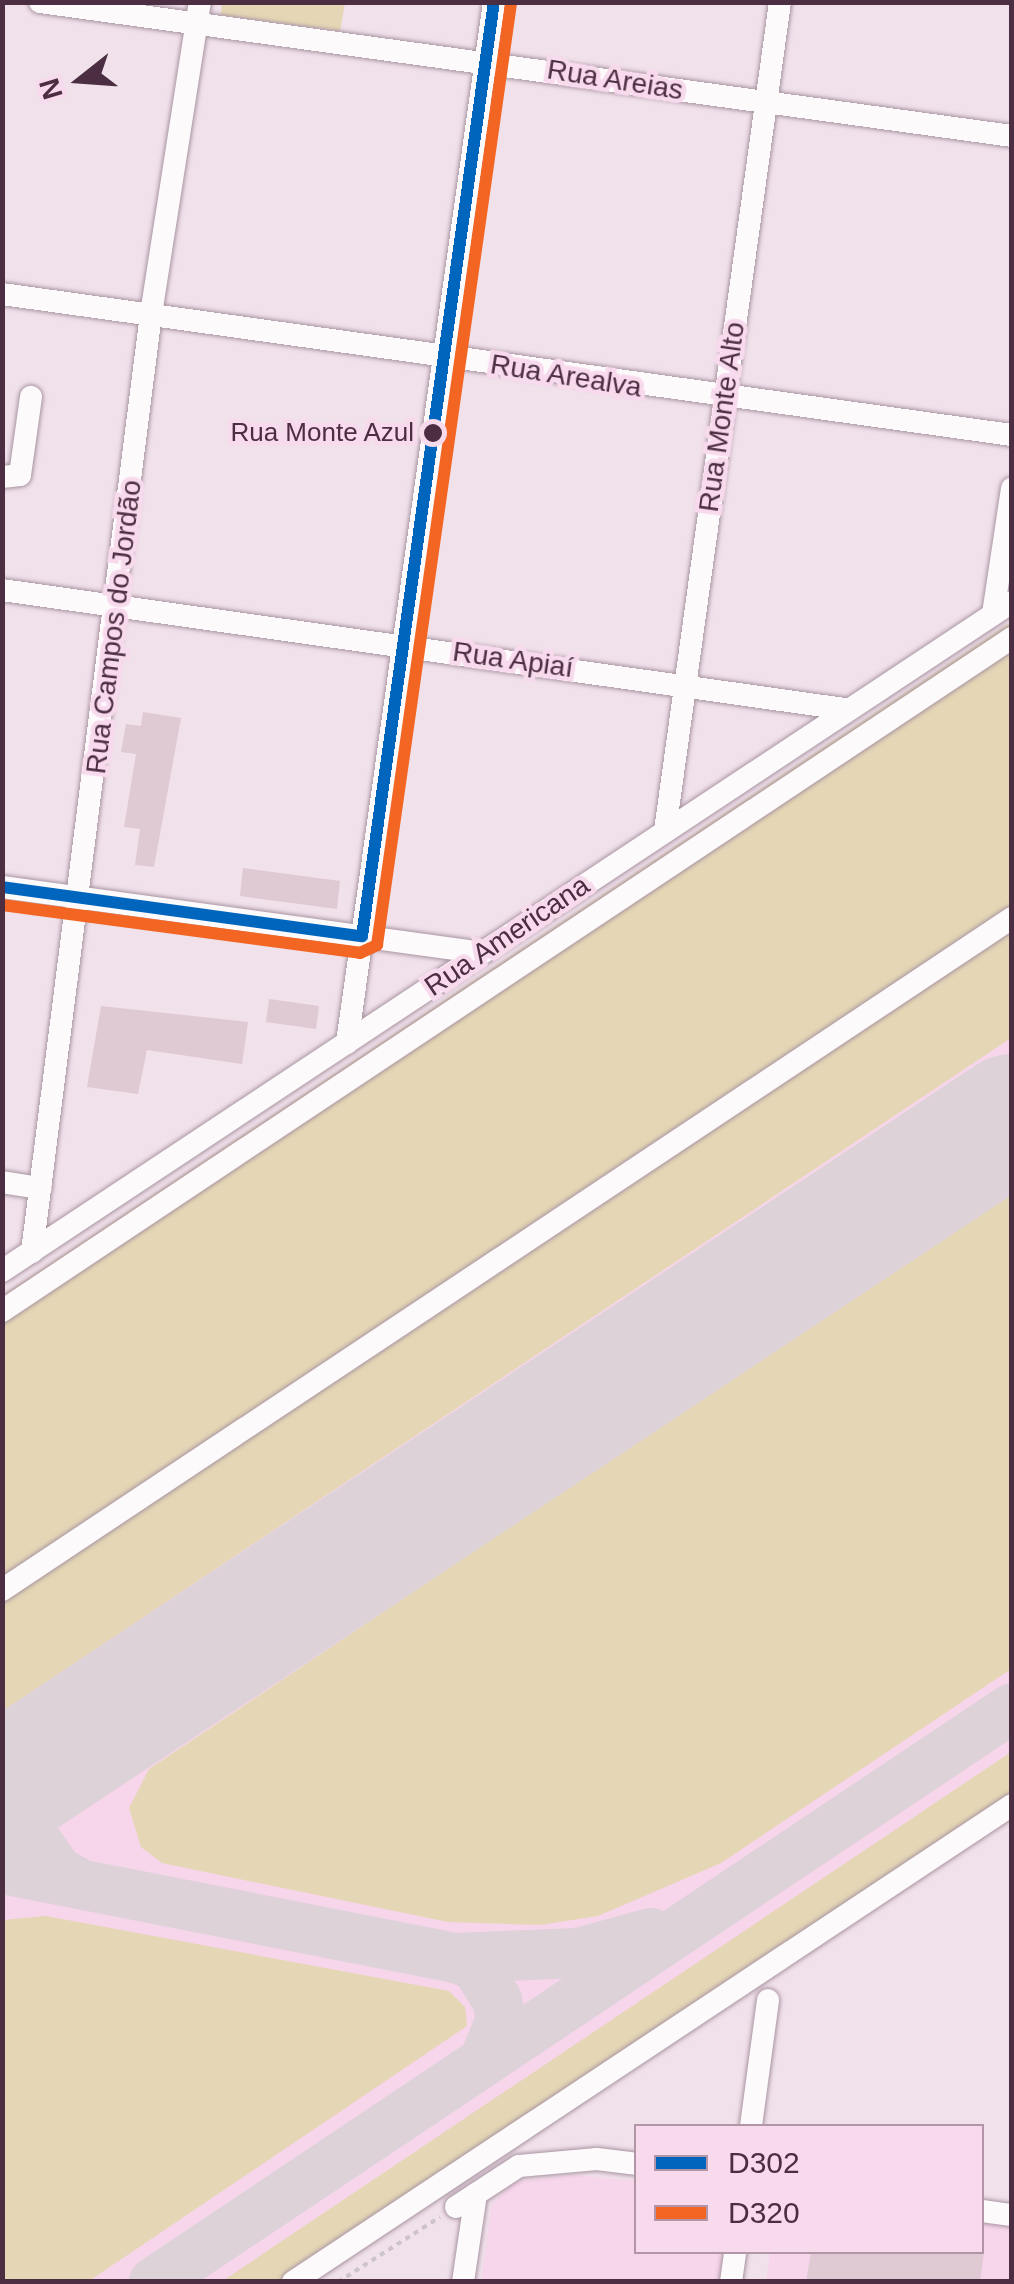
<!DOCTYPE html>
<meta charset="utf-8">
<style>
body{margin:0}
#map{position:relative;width:1014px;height:2284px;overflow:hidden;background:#f1e1eb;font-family:Arial,sans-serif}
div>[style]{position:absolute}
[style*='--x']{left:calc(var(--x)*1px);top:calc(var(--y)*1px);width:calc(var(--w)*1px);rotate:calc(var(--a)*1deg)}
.built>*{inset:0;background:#f7d5ea}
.green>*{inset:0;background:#e5d7b5}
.taxiway>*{height:50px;margin:-25px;padding:0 25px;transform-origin:25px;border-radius:25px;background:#dcd2d8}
.runway>*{height:128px;margin:-64px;padding:0 64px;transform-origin:64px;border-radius:64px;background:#dcd2d8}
.building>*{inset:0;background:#dfc9d3}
.path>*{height:4px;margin-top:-2px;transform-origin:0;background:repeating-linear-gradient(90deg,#ccc4c9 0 5px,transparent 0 10px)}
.roads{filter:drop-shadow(0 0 2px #a995a2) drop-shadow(0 0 2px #a995a2)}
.minor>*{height:22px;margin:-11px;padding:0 11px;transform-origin:11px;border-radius:11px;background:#fdfafc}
.bus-1>*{height:12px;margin:-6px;padding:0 6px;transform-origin:6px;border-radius:6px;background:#0065bd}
.bus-2>*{height:12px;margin:-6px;padding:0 6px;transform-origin:6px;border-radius:6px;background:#f26522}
.dots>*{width:28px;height:28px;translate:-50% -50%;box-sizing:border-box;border:5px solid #f8daed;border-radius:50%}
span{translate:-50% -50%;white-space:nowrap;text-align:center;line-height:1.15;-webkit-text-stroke:9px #f8daed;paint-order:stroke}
.bus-label{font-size:26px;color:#4b2e41}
.right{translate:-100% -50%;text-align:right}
.street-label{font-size:28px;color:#4b2e41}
.frame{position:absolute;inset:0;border:5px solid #4b2e41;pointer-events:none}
.legend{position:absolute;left:634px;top:2124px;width:350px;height:130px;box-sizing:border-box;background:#f8daed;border:2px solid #b395a8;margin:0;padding:12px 18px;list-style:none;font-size:30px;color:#4b2e41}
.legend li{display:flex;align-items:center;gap:20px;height:50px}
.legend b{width:50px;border:2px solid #b395a8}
.north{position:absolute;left:30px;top:30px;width:100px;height:100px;-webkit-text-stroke:8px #f8daed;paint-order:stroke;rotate:253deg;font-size:28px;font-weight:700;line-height:40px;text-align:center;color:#4b2e41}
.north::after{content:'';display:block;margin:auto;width:35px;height:45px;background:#4b2e41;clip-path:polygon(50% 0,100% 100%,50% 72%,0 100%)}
</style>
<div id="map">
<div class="built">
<i style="clip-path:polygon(1011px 622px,1011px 1816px,315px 2281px,3px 2282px,3px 1295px)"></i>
<i style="clip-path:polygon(573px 2175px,636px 2181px,636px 2252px,724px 2252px,720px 2281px,481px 2282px,492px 2204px,514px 2182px)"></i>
<i style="clip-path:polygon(982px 2220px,1011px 2224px,1011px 2281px,766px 2282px,770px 2252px,982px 2252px)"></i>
</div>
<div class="green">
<i style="clip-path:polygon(222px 3px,222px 2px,345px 3px,340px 31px,221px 15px)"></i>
<i style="clip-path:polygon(1011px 622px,1011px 1038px,3px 1711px,3px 1295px)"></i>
<i style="clip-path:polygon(1011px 1192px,1011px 1669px,721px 1863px,598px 1916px,540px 1925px,448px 1922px,162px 1863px,141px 1847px,129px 1808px,149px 1769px)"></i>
<i style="clip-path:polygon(1011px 1752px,1011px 1816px,315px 2281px,221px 2282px)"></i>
<i style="clip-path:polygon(46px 1916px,449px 1991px,465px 2007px,467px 2026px,89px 2281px,3px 2281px,3px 1920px)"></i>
</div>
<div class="taxiway">
<i style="--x:49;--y:1757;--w:50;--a:115"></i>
<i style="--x:28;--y:1802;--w:27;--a:88"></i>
<i style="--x:29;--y:1829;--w:50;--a:56.3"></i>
<i style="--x:57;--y:1871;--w:26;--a:29"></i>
<i style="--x:2;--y:1869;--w:462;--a:11.1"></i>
<i style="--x:455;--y:1958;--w:123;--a:-2.3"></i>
<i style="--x:578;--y:1953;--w:76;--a:-15.3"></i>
<i style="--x:455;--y:1958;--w:21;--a:19"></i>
<i style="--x:475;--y:1965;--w:41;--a:57.8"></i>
<i style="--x:497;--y:2000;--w:19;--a:78"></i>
<i style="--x:501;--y:2019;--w:45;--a:112"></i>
<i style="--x:154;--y:2282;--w:1032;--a:-33.78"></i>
</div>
<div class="runway">
<i style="--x:2;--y:1788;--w:1212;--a:-33.56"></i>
</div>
<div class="building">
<i style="clip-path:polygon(143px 712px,181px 718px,154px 867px,135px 865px,140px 829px,124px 827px,136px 754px,121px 752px,126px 724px,141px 726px)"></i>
<i style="clip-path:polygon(243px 868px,340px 881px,337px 909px,240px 896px)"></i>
<i style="clip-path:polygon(269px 999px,319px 1006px,316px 1029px,266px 1022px)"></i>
<i style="clip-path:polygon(101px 1006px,248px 1022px,242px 1064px,147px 1050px,138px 1094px,87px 1087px)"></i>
<i style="clip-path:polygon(811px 2252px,984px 2252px,980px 2282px,806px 2282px)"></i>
</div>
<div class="path">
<i style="--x:338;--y:2282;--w:121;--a:-32.5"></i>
</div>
<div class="roads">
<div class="minor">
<i style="--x:40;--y:2;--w:981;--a:7.85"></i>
<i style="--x:2;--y:294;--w:1020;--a:7.95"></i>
<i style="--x:2;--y:477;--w:18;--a:-6"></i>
<i style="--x:20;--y:475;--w:79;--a:-82"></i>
<i style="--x:2;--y:590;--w:850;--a:8.04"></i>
<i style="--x:993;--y:614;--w:127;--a:-81.4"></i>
<i style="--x:665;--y:831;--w:837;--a:-82.1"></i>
<i style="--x:2;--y:887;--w:485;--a:7.8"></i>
<i style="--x:347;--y:1043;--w:1051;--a:-81.96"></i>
<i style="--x:2;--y:1182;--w:39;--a:9"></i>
<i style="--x:32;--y:1252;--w:946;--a:-82.77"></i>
<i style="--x:151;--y:314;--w:316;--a:-81.1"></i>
<i style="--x:2;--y:1271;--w:1211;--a:-33.52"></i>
<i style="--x:2;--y:1311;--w:1214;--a:-33.68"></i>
<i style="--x:2;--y:1590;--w:1213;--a:-33.64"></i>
<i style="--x:751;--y:2126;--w:127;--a:-82.3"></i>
<i style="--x:456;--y:2207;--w:75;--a:-33.1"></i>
<i style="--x:519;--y:2166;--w:78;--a:-5.1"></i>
<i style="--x:597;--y:2159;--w:39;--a:7"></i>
<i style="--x:982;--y:2211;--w:30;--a:8"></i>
<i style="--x:293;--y:2282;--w:863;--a:-33.56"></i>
<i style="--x:463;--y:2282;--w:89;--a:-81.6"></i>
<i style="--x:731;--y:2282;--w:30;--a:-82"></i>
</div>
</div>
<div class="bus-1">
<i style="--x:2;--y:887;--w:363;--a:7.8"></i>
<i style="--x:362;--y:936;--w:943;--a:-81.96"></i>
</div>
<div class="bus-2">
<i style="--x:2;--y:905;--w:361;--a:7.6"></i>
<i style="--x:360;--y:953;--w:19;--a:-25"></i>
<i style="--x:377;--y:945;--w:950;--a:-81.9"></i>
</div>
<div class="dots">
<i style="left:433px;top:433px;background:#4b2e41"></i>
</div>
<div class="bus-label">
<span class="right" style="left:414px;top:433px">Rua Monte Azul</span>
</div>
<div class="street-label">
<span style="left:615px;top:80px;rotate:9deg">Rua Areias</span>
<span style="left:566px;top:376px;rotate:9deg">Rua Arealva</span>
<span style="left:722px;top:417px;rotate:-82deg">Rua Monte Alto</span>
<span style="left:114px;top:627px;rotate:-83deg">Rua Campos do Jordão</span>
<span style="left:513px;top:660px;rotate:8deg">Rua Apiaí</span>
<span style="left:507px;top:936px;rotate:-34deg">Rua Americana</span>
</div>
<div class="frame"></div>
<ul class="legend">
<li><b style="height:12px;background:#0065bd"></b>D302</li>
<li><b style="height:12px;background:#f26522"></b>D320</li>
</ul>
<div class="north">N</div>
</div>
